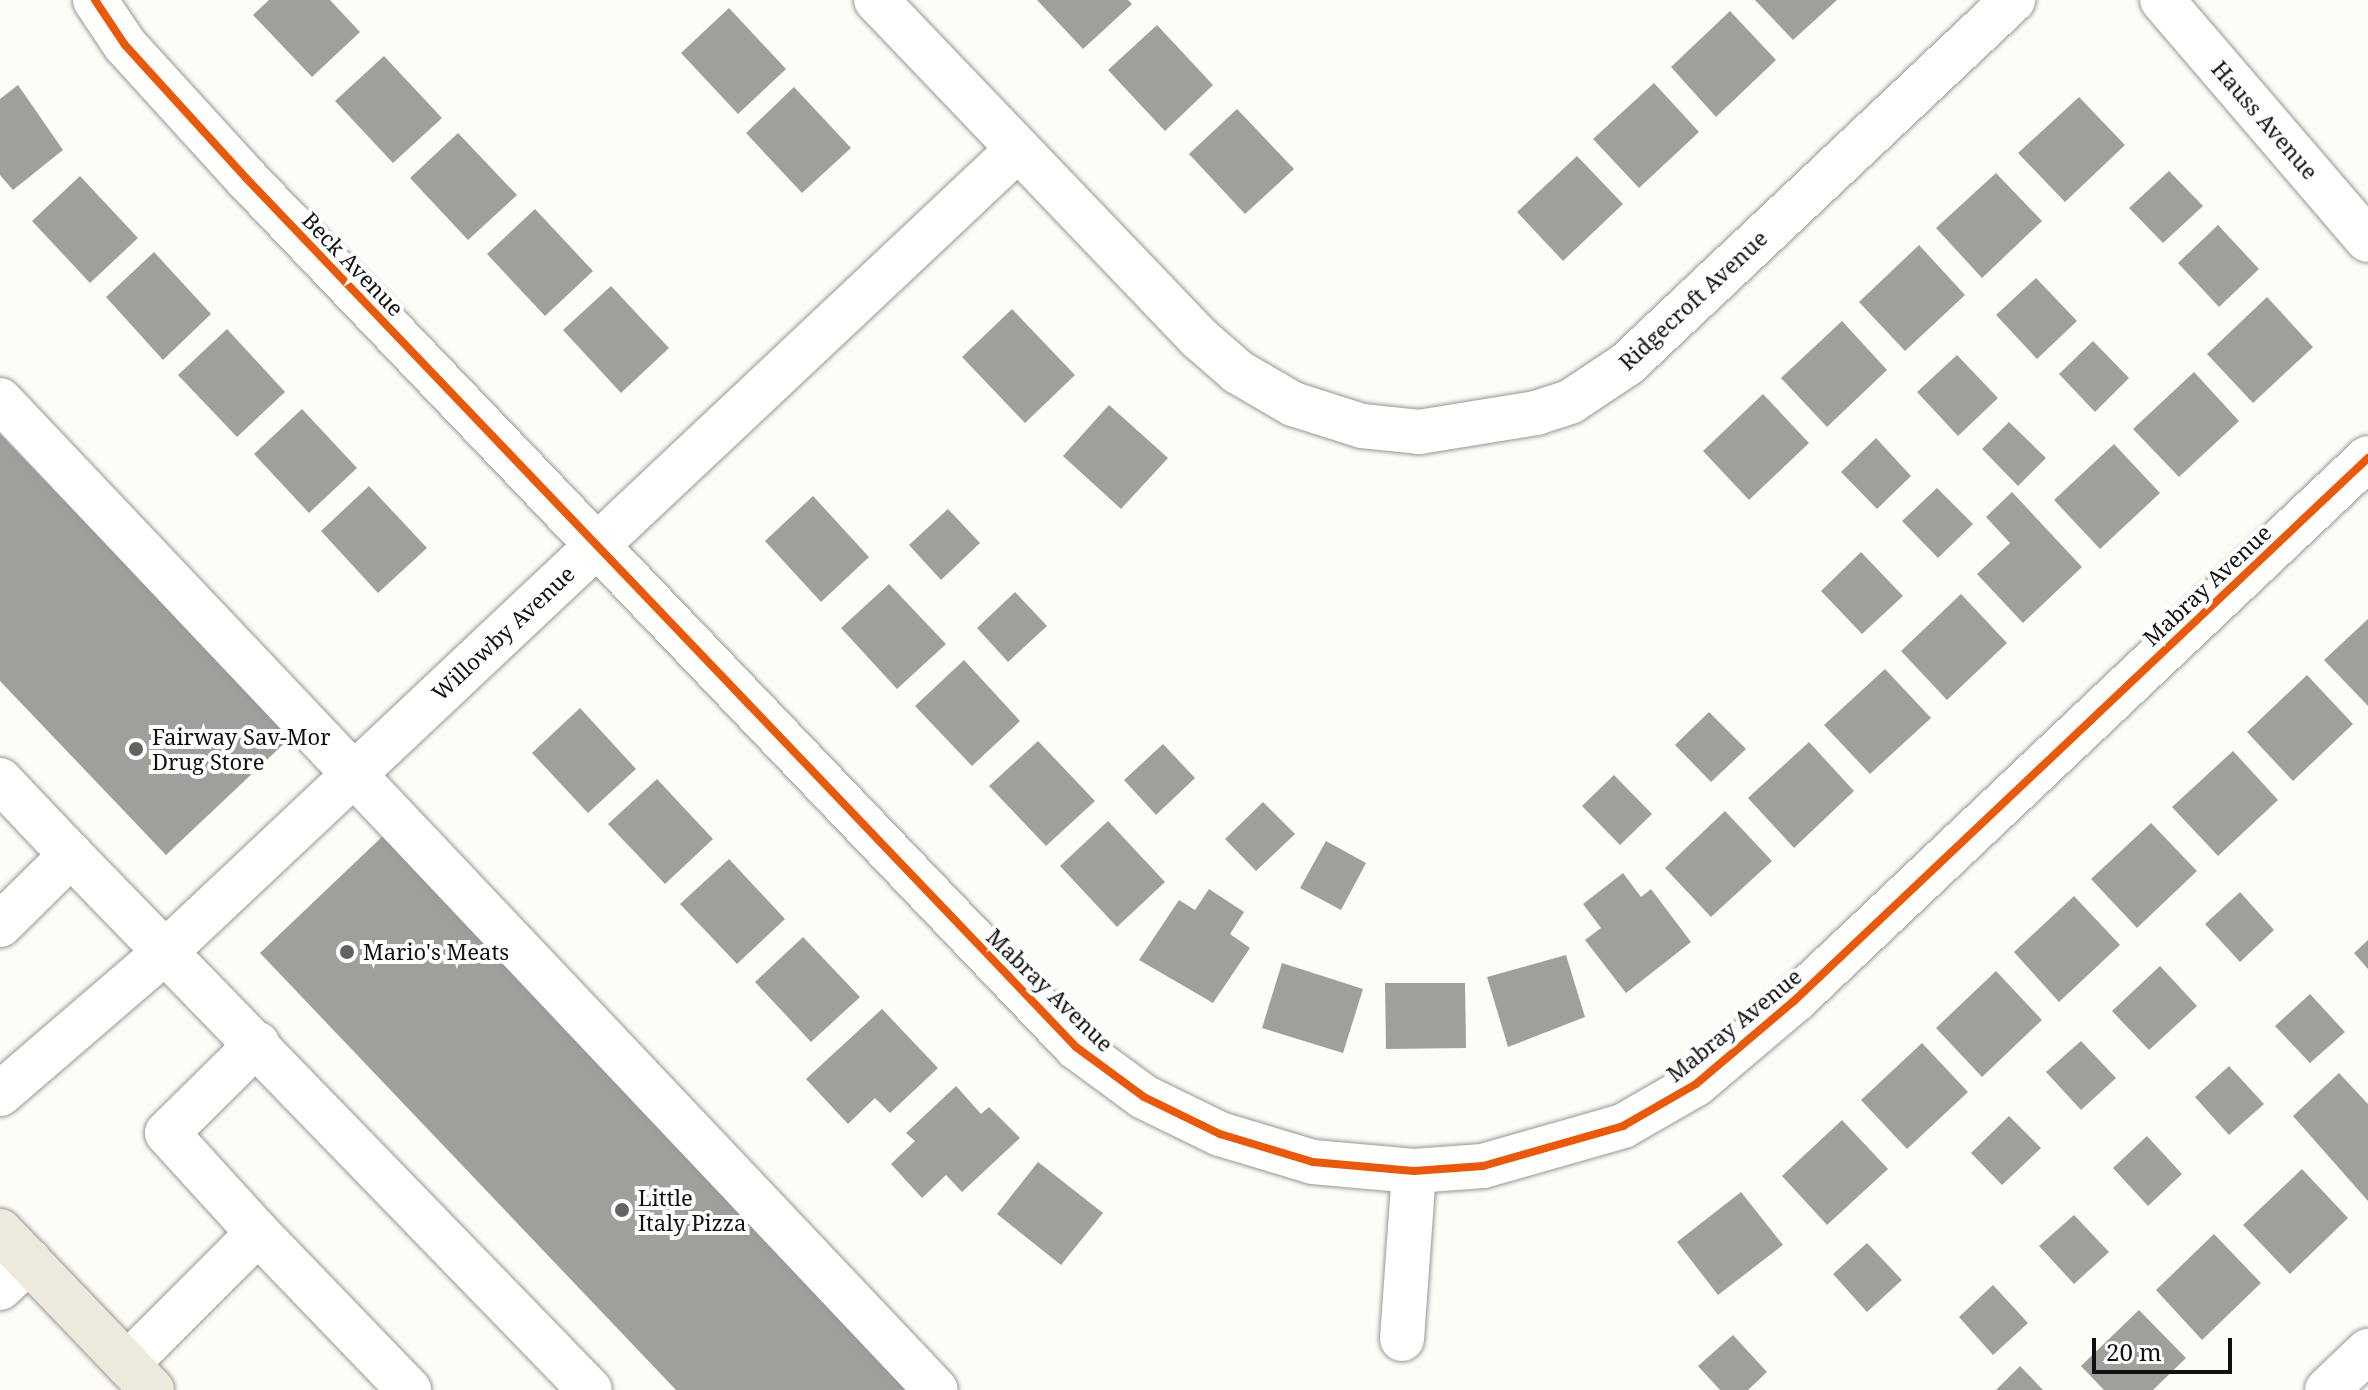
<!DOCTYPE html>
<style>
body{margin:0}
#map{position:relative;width:2368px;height:1390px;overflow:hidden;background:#fdfcf7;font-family:"Noto Serif",serif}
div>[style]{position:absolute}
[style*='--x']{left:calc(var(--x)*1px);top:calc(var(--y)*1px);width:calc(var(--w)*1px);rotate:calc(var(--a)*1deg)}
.building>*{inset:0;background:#a19f9c}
.roads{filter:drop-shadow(0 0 2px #979795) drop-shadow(0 0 2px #979795)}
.minor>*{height:44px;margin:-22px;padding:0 22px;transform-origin:22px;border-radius:22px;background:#fffffe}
.major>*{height:44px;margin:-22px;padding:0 22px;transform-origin:22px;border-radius:22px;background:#ede9dc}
.cycleway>*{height:8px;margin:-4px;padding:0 4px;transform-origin:4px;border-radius:4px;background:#e8590c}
.dots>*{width:22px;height:22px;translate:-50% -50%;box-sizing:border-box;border:4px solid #fff;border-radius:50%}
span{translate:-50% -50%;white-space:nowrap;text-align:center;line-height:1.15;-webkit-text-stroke:8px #fff;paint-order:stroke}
.street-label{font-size:22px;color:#111}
.poi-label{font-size:22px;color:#111}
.left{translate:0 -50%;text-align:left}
.scale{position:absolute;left:2092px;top:1338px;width:140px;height:36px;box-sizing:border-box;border:4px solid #111;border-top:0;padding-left:10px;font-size:24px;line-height:28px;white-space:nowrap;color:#111;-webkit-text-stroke:6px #fff;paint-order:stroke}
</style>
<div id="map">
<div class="building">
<i style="clip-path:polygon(269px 0,330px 0,360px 32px,312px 77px,253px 15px)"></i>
<i style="clip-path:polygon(1037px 0,1128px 0,1132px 4px,1083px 49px)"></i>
<i style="clip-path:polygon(1755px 0,1837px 0,1793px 40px)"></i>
<i style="clip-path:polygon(729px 8px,786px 69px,738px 114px,681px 53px)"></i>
<i style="clip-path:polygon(1730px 11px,1776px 60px,1716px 117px,1671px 67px)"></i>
<i style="clip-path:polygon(1157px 25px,1213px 85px,1165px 131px,1108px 70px)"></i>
<i style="clip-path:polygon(384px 56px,442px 118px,393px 163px,335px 101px)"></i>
<i style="clip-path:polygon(1654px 83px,1699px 132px,1639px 188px,1593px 139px)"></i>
<i style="clip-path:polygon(18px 85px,63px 150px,13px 190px,0 175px,0 99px)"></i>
<i style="clip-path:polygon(794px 87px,851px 148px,802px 193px,746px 133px)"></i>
<i style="clip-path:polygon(2079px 97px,2125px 145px,2065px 202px,2018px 153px)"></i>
<i style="clip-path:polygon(1237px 109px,1294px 169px,1245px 214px,1189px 154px)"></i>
<i style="clip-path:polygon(458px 133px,517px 195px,468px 240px,410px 178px)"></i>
<i style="clip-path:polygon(1577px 156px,1623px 204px,1563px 261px,1517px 212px)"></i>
<i style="clip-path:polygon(2169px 171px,2203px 206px,2163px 243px,2129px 208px)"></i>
<i style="clip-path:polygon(1996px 173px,2042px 221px,1982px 278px,1936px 228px)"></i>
<i style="clip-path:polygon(80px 176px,138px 238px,90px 283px,32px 221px)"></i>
<i style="clip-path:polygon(535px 209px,593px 271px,545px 316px,487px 254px)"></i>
<i style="clip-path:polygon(2218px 225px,2259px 269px,2219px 307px,2178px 263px)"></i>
<i style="clip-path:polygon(1919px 245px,1965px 295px,1905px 351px,1859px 302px)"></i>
<i style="clip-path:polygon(154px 252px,211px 314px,163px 360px,106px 297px)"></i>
<i style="clip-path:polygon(2036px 278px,2077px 321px,2037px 359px,1996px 315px)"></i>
<i style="clip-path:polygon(611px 286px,669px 348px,621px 393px,563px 330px)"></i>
<i style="clip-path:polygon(2267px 297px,2313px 347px,2253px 403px,2207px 354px)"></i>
<i style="clip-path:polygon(1012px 309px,1075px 375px,1025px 423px,962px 357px)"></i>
<i style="clip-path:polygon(1842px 321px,1887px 370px,1827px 427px,1781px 378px)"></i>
<i style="clip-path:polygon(227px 329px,285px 392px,237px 437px,178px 375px)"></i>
<i style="clip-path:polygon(2093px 341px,2129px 378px,2095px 412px,2059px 374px)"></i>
<i style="clip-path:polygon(1957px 355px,1998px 398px,1958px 436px,1917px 392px)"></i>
<i style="clip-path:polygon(2194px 372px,2239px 421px,2179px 477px,2133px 429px)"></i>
<i style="clip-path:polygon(1763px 394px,1809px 443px,1749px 500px,1703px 451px)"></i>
<i style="clip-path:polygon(1109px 405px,1168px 458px,1121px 509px,1063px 456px)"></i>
<i style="clip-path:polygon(302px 409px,357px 468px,309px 513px,254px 454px)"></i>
<i style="clip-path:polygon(2009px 422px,2046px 458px,2018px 486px,1982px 449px)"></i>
<i style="clip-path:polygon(0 434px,291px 737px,166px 855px,0 681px)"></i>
<i style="clip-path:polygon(1876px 438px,1911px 476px,1877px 509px,1841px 472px)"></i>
<i style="clip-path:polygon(2114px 444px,2160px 493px,2100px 549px,2054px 500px)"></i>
<i style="clip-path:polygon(369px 486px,427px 548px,378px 593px,321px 531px)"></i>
<i style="clip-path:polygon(1937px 488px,1973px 524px,1938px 558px,1902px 521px)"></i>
<i style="clip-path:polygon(2012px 492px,2082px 567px,2023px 623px,1977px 574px,2010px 543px,1986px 517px)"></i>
<i style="clip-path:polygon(813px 496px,869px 557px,821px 602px,765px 541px)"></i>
<i style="clip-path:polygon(948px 509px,980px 543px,941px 580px,909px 545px)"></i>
<i style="clip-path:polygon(1861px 552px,1903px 596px,1862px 634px,1821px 591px)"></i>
<i style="clip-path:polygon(889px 584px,946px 644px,897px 689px,841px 628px)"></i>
<i style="clip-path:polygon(1015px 592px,1047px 626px,1008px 662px,977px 628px)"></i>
<i style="clip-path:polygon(1961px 594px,2007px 643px,1947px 700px,1901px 651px)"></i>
<i style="clip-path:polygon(2368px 619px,2368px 706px,2324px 660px)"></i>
<i style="clip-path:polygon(964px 660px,1020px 721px,972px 766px,915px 706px)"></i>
<i style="clip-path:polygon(1885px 669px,1931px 718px,1870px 774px,1824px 725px)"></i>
<i style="clip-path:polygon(2307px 675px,2353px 724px,2293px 781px,2247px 732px)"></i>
<i style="clip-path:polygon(580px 708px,636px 769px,588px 813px,532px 753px)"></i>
<i style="clip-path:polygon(1709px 712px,1746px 749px,1711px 782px,1675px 745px)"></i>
<i style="clip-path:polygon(1038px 741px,1095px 801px,1046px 846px,989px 786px)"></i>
<i style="clip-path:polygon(1809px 742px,1854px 791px,1794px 848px,1748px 798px)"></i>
<i style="clip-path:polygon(1163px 744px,1195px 778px,1156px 815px,1124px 780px)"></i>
<i style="clip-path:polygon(2233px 751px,2278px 800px,2218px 856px,2172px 807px)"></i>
<i style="clip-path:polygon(1614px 775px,1652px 814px,1620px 845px,1582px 806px)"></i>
<i style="clip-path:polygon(657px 779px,713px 839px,665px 884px,608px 824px)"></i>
<i style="clip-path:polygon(1263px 802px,1295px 834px,1256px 871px,1225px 839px)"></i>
<i style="clip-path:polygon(1725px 811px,1772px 861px,1711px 917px,1665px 868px)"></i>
<i style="clip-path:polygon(1108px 821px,1165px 882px,1117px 927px,1060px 866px)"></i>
<i style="clip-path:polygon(2151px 823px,2197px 871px,2137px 928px,2091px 879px)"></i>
<i style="clip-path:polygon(386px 833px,915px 1390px,676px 1390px,260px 953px)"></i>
<i style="clip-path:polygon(1326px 841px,1366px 863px,1341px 910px,1300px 888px)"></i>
<i style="clip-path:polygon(729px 859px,785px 919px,737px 964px,680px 904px)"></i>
<i style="clip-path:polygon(1623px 873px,1641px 897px,1651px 889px,1691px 942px,1626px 993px,1585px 940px,1601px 928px,1583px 904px)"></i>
<i style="clip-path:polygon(1209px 889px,1244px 912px,1230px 934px,1250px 948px,1213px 1003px,1139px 960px,1179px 900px,1195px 910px)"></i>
<i style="clip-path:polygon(2240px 892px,2274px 930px,2240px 962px,2205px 924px)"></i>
<i style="clip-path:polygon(2074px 896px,2120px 945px,2059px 1002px,2014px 952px)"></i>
<i style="clip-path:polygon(803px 937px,860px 997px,811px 1042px,755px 982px)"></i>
<i style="clip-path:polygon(2368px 940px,2368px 969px,2354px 953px)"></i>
<i style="clip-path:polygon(1566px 955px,1585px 1017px,1508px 1047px,1487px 977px)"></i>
<i style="clip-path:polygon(1282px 963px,1363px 989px,1343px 1053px,1262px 1028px)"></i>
<i style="clip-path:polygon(2160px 966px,2197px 1006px,2149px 1050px,2112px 1011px)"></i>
<i style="clip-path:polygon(1996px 971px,2042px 1020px,1982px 1077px,1936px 1028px)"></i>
<i style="clip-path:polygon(1385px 983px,1465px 983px,1466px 1048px,1386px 1049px)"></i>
<i style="clip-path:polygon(2310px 994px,2345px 1032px,2310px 1063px,2275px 1026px)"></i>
<i style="clip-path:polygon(882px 1009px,938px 1068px,890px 1113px,875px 1098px,848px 1124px,806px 1079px)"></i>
<i style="clip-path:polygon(2081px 1041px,2116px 1078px,2081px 1110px,2046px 1072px)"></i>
<i style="clip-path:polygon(1922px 1043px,1968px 1092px,1907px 1149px,1861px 1100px)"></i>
<i style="clip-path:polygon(2229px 1066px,2264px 1104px,2229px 1135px,2195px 1097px)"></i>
<i style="clip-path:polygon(2339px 1073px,2368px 1104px,2368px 1201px,2293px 1116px)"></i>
<i style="clip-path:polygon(956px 1086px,981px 1114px,989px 1107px,1020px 1138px,962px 1192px,946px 1175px,922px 1198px,891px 1164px,915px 1141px,906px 1133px)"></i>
<i style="clip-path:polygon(2009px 1116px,2041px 1148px,2002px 1185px,1971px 1153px)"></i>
<i style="clip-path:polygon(1842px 1120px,1888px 1169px,1827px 1225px,1782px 1176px)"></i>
<i style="clip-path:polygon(2147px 1136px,2182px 1174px,2148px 1206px,2113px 1168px)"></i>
<i style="clip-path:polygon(1038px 1162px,1103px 1213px,1061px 1265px,997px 1214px)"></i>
<i style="clip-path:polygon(2302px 1169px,2348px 1218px,2290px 1274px,2243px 1225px)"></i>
<i style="clip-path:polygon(1741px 1192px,1783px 1245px,1718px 1295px,1677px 1242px)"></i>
<i style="clip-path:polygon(2074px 1215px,2109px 1252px,2074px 1284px,2039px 1246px)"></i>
<i style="clip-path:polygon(2214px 1234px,2261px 1283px,2202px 1340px,2156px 1290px)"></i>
<i style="clip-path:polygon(1867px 1243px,1902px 1280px,1867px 1312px,1833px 1274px)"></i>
<i style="clip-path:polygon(1993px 1285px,2028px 1323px,1993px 1355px,1959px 1317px)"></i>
<i style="clip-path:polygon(2139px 1310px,2186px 1358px,2153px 1390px,2104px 1390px,2081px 1366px)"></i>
<i style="clip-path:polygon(1733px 1335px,1767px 1372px,1748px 1390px,1720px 1390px,1698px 1366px)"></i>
<i style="clip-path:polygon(2020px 1366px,2043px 1390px,1996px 1390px)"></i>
</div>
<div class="roads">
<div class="minor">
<i style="--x:95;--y:0;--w:54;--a:56.3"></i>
<i style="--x:125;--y:45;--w:180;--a:47.7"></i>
<i style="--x:246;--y:178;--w:1202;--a:46.31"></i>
<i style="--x:1076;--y:1047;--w:84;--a:36.3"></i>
<i style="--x:1144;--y:1097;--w:85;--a:26"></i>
<i style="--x:1220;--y:1134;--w:97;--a:16.8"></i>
<i style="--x:1313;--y:1162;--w:101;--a:5.1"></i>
<i style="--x:1414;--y:1171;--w:69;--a:-4.1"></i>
<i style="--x:1483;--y:1166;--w:146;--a:-15.9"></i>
<i style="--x:1623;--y:1126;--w:84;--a:-29.9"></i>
<i style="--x:1696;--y:1084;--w:128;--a:-40.3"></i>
<i style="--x:1794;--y:1001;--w:790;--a:-43.41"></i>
<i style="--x:876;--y:0;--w:468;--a:46.3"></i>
<i style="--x:1199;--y:338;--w:52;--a:41.1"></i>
<i style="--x:1238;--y:372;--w:64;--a:30.2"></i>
<i style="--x:1293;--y:404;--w:72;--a:17.7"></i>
<i style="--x:1362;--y:426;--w:57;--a:6"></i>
<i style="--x:1419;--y:432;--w:119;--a:-9.2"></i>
<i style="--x:1536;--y:413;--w:36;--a:-18"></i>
<i style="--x:1570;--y:402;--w:69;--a:-33.7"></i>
<i style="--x:1627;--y:364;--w:531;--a:-43.32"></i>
<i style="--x:2162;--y:0;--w:316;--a:49.4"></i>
<i style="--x:0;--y:400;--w:1362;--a:46.61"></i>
<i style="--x:0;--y:780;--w:103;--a:46.6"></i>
<i style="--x:0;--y:925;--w:100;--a:-44.6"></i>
<i style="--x:71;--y:855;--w:745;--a:45.87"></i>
<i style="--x:0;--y:1094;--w:216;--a:-40.7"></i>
<i style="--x:164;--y:953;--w:1173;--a:-43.27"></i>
<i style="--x:258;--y:1233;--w:218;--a:46.1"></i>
<i style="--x:0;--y:1288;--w:40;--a:-43"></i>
<i style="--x:1402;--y:1339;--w:168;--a:-85.9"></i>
<i style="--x:127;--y:1364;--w:185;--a:-45"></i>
<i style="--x:258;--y:1233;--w:135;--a:-132.3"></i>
<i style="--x:167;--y:1133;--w:127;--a:-44.7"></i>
<i style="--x:2327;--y:1390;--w:57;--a:-43.6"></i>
</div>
<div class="major">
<i style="--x:0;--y:1231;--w:220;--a:46.3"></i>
</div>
</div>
<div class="cycleway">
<i style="--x:95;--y:0;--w:54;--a:56.3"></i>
<i style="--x:125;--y:45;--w:180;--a:47.7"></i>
<i style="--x:246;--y:178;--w:1202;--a:46.31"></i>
<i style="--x:1076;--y:1047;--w:84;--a:36.3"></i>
<i style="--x:1144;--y:1097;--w:85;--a:26"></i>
<i style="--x:1220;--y:1134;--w:97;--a:16.8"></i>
<i style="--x:1313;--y:1162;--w:101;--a:5.1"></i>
<i style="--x:1414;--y:1171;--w:69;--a:-4.1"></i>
<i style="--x:1483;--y:1166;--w:146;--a:-15.9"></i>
<i style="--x:1623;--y:1126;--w:84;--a:-29.9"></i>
<i style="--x:1696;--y:1084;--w:128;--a:-40.3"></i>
<i style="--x:1794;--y:1001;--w:790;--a:-43.41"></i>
</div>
<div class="dots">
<i style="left:136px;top:749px;background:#646362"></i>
<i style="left:347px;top:952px;background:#646362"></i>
<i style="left:622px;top:1210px;background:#646362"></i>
</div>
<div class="street-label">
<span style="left:2265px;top:120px;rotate:49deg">Hauss Avenue</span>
<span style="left:353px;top:264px;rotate:46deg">Beck Avenue</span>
<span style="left:1693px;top:300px;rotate:-43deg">Ridgecroft Avenue</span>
<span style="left:2207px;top:585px;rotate:-43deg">Mabray Avenue</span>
<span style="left:503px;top:633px;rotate:-43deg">Willowby Avenue</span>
<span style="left:1050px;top:990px;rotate:44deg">Mabray Avenue</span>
<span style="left:1734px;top:1025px;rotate:-39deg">Mabray Avenue</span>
</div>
<div class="poi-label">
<span class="left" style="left:152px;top:749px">Fairway Sav-Mor<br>Drug Store</span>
<span class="left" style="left:363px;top:952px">Mario's Meats</span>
<span class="left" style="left:638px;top:1210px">Little<br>Italy Pizza</span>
</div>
<div class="scale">20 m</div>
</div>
